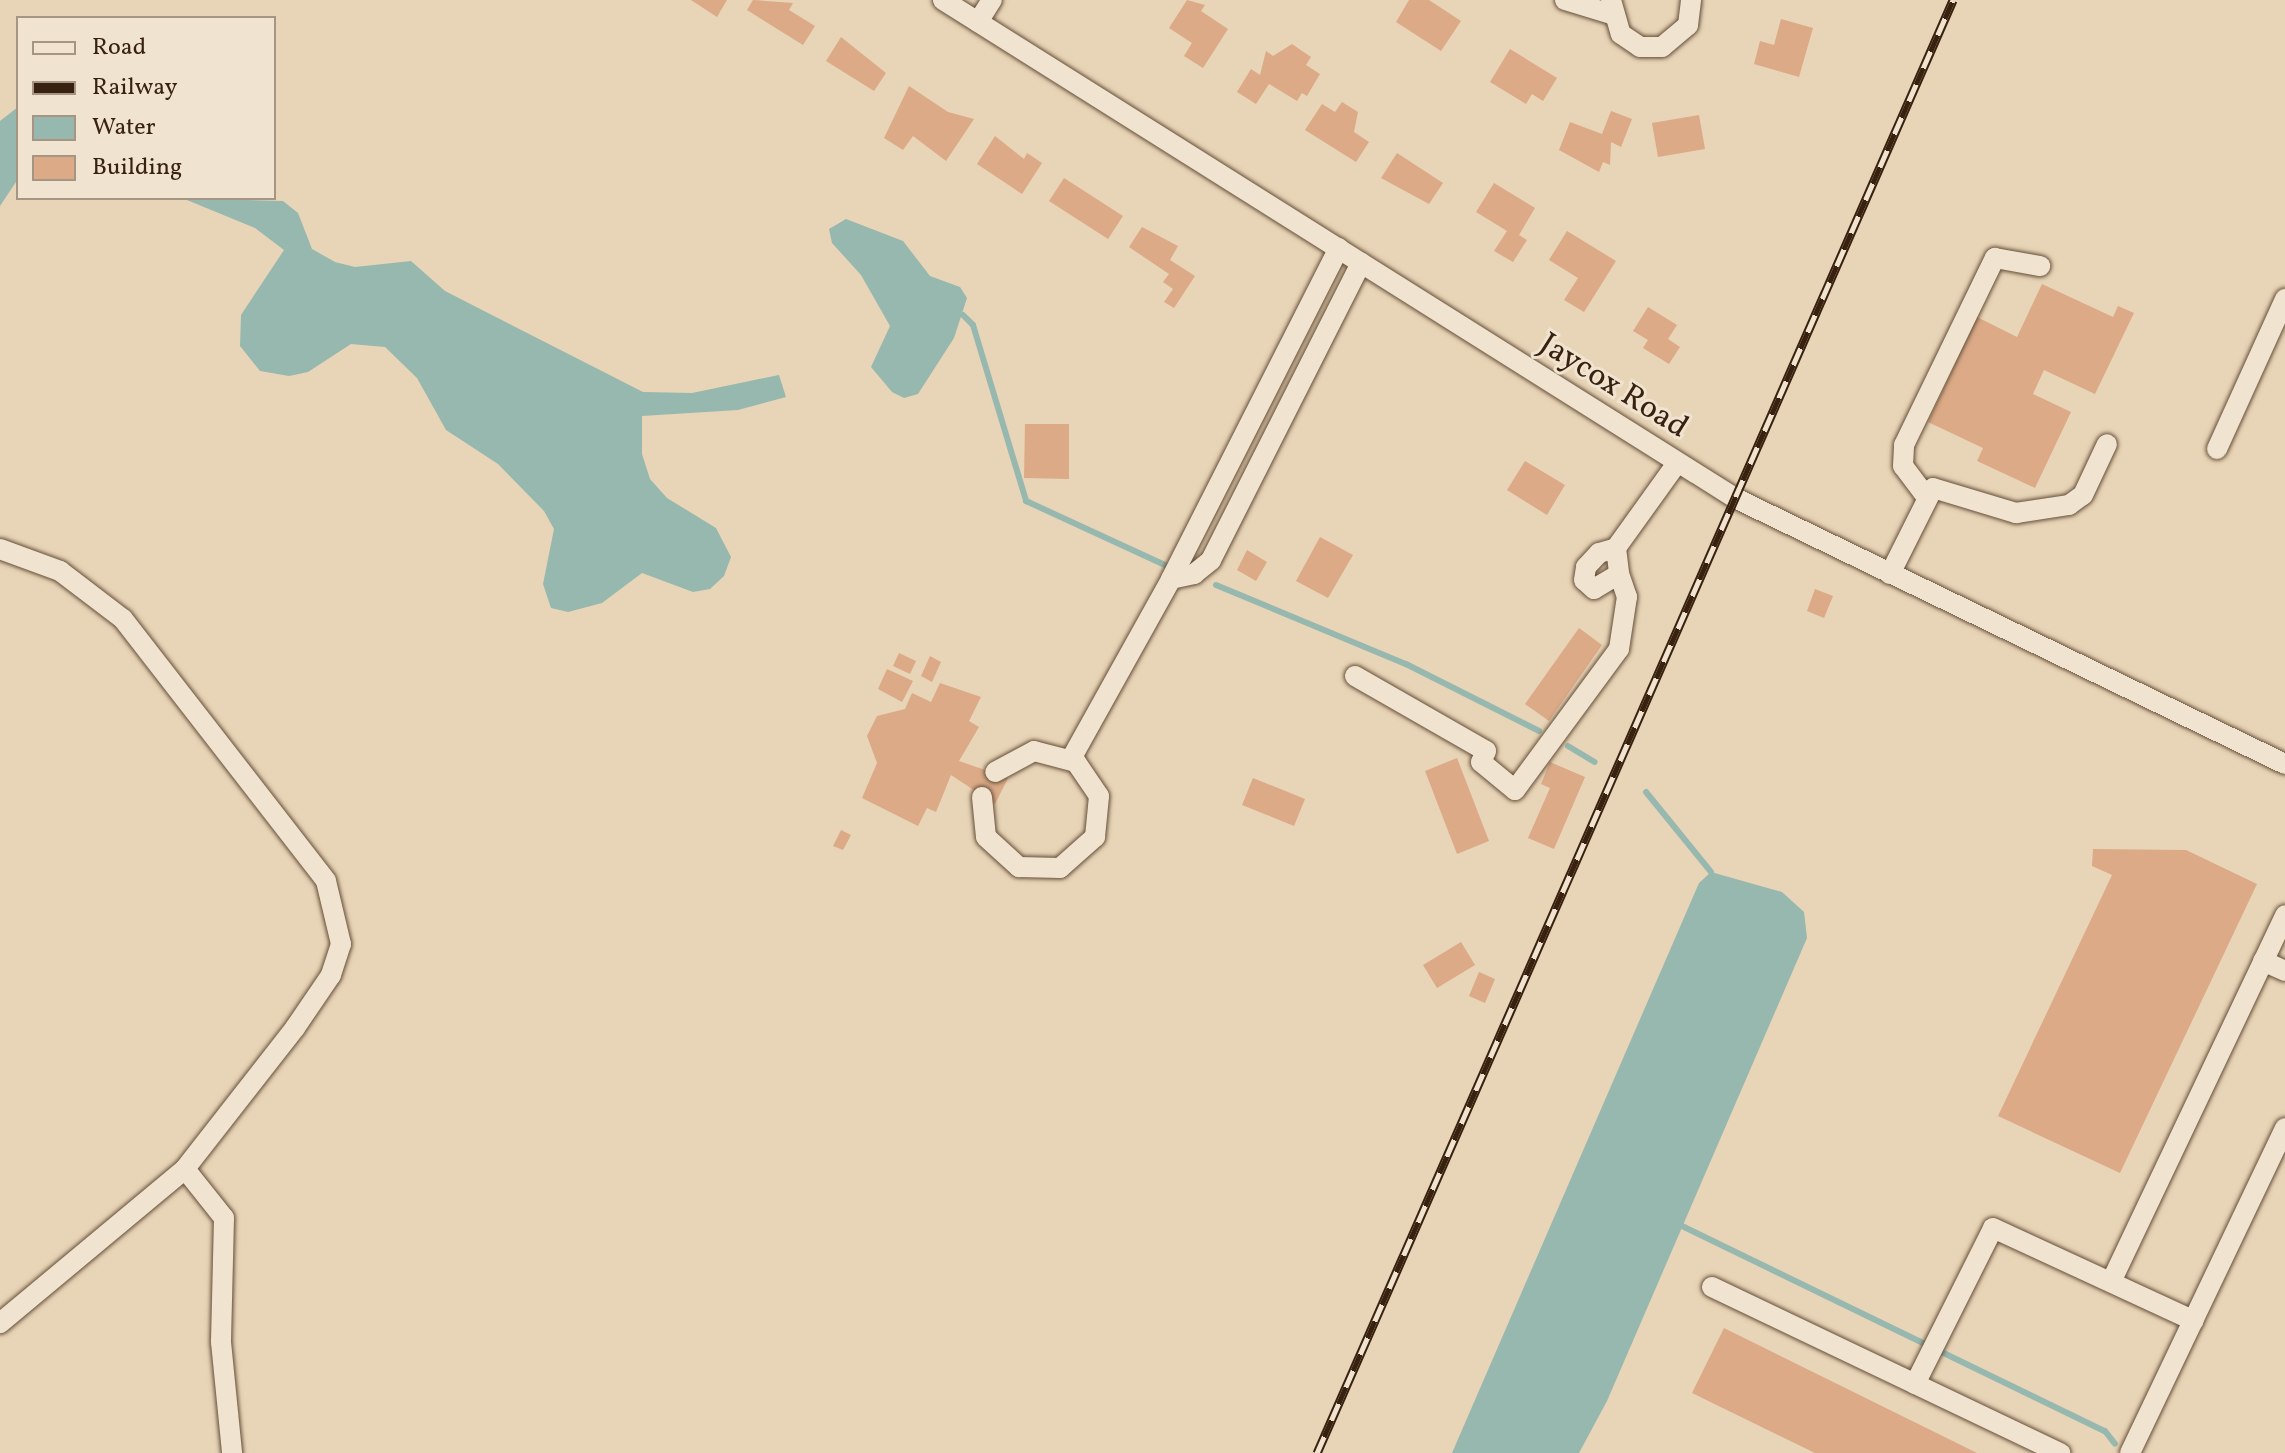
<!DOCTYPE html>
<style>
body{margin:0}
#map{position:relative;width:2285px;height:1453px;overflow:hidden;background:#e8d4b6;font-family:Vollkorn,serif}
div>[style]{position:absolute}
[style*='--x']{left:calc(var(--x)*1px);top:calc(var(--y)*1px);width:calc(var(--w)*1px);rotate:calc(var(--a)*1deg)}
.water>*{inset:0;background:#97b8af}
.stream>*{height:6px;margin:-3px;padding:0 3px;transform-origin:3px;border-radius:3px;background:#97b8af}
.building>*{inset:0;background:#dcaa87}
.roads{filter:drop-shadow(0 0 2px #644e39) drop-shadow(0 0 2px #644e39)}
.minor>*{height:20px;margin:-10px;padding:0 10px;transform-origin:10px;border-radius:10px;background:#f0e3d0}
.rail>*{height:9px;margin-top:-4.5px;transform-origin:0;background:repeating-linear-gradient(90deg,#f0e3d0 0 18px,#38210f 0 36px);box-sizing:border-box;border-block:2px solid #38210f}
span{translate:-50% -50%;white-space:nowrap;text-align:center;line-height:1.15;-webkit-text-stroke:6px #f0e3d0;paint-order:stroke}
.street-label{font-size:32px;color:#38210f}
.legend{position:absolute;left:16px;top:16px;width:260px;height:184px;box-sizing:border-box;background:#f0e3d0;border:2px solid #a69583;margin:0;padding:10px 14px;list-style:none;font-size:24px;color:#38210f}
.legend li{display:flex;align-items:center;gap:16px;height:40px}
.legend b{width:40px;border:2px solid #a69583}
</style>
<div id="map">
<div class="water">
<i style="clip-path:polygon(18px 107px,18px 179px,0 206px,0 121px)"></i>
<i style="clip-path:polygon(182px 198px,283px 201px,298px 213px,312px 249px,335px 262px,355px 267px,411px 261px,445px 291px,643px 392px,692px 393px,779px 375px,786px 397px,738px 410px,642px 416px,642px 454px,650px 479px,667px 498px,716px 528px,731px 557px,724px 576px,710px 589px,693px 592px,642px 573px,602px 603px,568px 612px,551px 608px,543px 584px,554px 529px,544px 511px,498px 464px,446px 430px,417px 378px,385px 347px,351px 344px,308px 372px,289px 376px,260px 371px,240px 346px,241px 315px,284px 250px,255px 228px)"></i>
<i style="clip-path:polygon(846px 219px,903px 241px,930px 276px,960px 287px,967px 298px,954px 338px,918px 394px,904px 398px,892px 392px,871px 367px,890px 326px,861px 275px,832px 243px,829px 229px)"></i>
<i style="clip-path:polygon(1711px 872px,1782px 892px,1804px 912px,1807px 938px,1607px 1401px,1579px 1453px,1452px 1453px,1699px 883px)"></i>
</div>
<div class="stream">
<i style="--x:963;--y:315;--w:14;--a:45"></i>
<i style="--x:973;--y:325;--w:184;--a:73.2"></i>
<i style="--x:1026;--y:501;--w:153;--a:24.7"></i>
<i style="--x:1216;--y:585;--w:206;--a:22.6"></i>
<i style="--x:1406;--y:664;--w:149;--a:26.7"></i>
<i style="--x:1568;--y:746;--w:31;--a:31"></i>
<i style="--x:1646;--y:792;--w:103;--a:50.9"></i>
<i style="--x:1682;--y:1226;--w:470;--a:25.9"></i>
<i style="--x:2105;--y:1431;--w:16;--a:52"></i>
</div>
<div class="building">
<i style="clip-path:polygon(691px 0,727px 0,717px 17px)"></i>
<i style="clip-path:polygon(753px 0,793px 3px,789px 10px,815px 26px,803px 45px,747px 10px)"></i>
<i style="clip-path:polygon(1187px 0,1205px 5px,1201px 11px,1228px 29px,1203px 68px,1184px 56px,1192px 43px,1169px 28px)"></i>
<i style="clip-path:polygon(1409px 0,1429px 0,1461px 21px,1441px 51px,1396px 22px)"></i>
<i style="clip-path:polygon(1781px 19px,1813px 28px,1799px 77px,1754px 64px,1760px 41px,1774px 45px)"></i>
<i style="clip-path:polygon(841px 37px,886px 73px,874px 91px,826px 61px)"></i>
<i style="clip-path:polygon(1292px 44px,1311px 57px,1306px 65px,1320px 74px,1307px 96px,1302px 93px,1297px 101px,1269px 84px,1256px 104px,1237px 92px,1251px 69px,1260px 75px,1266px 51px,1273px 56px)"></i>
<i style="clip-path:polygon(1510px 49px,1557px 78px,1543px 101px,1532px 94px,1526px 104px,1490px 82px)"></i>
<i style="clip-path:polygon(909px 86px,948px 112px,974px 119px,946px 161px,913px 136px,903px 150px,884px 138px)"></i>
<i style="clip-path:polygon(1342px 102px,1358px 112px,1354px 132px,1369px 142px,1356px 162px,1305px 130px,1322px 104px,1335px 112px)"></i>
<i style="clip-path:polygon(1611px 111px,1632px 119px,1621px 147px,1611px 142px,1610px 165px,1603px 162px,1599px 172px,1559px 150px,1570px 122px,1602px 134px)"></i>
<i style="clip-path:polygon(1699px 115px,1705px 149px,1658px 157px,1652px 123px)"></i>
<i style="clip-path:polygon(995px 136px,1024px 159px,1027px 153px,1042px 163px,1022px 194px,977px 164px)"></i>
<i style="clip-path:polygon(1397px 153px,1443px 183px,1429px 204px,1381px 178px)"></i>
<i style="clip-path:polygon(1064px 178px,1123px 216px,1108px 239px,1049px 201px)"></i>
<i style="clip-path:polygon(1494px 183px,1535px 208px,1519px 235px,1527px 240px,1513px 262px,1494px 251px,1507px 231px,1476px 212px)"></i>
<i style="clip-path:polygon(1142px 227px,1178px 246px,1170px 260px,1195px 276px,1174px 308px,1164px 302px,1173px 289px,1163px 282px,1169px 274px,1129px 247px)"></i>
<i style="clip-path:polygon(1567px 231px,1616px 261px,1584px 312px,1564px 300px,1578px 278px,1549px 260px)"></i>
<i style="clip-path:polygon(2042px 284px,2113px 317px,2118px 306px,2134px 313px,2095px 394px,2044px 370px,2033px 394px,2071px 412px,2035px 488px,1977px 461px,1983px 448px,1928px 422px,1977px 317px,2017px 337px)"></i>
<i style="clip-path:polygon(1648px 307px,1677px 325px,1668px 339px,1680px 347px,1669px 364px,1643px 348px,1648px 340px,1633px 331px)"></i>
<i style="clip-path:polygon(1025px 424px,1069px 424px,1069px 479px,1024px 478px)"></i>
<i style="clip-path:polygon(1525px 461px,1565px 485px,1547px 515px,1507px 490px)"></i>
<i style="clip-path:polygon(1320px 537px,1353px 555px,1328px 598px,1296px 581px)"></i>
<i style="clip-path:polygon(1247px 550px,1267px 562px,1256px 581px,1237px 570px)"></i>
<i style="clip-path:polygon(1815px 589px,1833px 596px,1824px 618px,1807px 611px)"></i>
<i style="clip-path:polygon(1579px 628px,1602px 645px,1549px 721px,1525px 704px)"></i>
<i style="clip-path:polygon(899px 653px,916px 661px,910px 674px,893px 666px)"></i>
<i style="clip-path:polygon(930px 656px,941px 662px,932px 682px,921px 676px)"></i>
<i style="clip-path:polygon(887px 669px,913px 681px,902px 702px,878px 689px)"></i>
<i style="clip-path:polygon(940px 683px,981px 697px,969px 721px,979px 727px,959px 761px,1008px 778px,995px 804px,951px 775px,936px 812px,927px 808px,918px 826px,862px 798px,877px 763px,867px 736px,877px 716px,905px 709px,912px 693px,931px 702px)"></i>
<i style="clip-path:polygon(1457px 758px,1489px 841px,1457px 854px,1425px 771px)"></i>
<i style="clip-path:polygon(1550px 762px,1585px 777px,1554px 849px,1528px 838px,1550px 788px,1541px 784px)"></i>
<i style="clip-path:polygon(1253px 778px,1305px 799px,1294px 826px,1242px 805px)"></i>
<i style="clip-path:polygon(841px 830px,851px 835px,843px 850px,833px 846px)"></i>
<i style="clip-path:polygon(2093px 849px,2186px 850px,2257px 884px,2120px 1173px,1998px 1116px,2112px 875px,2092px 866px)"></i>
<i style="clip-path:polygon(1461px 942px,1475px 965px,1437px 988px,1423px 965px)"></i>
<i style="clip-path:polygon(1479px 972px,1495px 979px,1485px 1003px,1469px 996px)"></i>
<i style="clip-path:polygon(1724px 1328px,1977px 1453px,1815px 1453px,1692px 1393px)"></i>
</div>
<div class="roads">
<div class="minor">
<i style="--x:943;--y:0;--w:936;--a:32.16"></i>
<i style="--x:1735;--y:498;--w:611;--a:25.81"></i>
<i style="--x:1565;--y:0;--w:48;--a:16.9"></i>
<i style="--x:1611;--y:0;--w:35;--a:74"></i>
<i style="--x:1621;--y:34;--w:23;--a:34"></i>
<i style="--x:1640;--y:47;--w:22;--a:0"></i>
<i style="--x:1662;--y:47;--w:34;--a:-40"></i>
<i style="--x:1688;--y:25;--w:25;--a:-83"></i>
<i style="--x:978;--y:22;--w:26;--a:-58"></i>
<i style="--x:2217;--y:449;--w:165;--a:-65.6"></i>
<i style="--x:1925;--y:495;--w:36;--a:-127"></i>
<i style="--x:1903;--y:466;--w:21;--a:-87"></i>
<i style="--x:1904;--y:445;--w:208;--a:-64.1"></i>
<i style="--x:1995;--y:258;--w:46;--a:10.1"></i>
<i style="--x:1616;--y:548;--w:26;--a:83"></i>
<i style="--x:1619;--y:574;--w:29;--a:149"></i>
<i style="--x:1594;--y:589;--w:13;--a:-138"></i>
<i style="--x:1584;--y:580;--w:13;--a:-81"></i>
<i style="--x:1586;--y:567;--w:19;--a:-47"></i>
<i style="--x:1599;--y:553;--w:18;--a:-16"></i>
<i style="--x:1616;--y:548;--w:105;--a:-54.3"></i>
<i style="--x:0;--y:549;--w:64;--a:20.1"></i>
<i style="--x:60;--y:571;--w:79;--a:37.3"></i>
<i style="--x:123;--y:619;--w:331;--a:52.2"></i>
<i style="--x:326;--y:881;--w:65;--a:76.6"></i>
<i style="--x:341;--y:944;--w:33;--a:108"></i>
<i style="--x:331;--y:975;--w:64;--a:124.2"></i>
<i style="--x:295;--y:1028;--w:179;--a:128"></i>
<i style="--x:185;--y:1169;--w:241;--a:140.2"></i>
<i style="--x:1890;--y:574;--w:96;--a:-63.4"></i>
<i style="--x:1933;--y:488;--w:87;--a:16.8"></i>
<i style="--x:2016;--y:513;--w:54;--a:-8.6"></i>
<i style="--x:2069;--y:505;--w:17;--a:-36"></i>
<i style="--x:2083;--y:495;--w:56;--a:-64.8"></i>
<i style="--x:1171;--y:579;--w:24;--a:-12"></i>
<i style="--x:1194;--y:574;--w:22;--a:-39"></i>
<i style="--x:1211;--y:560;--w:333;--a:-63.2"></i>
<i style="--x:1355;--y:676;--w:151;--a:29.8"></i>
<i style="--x:1486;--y:751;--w:12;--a:114"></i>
<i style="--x:1481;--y:762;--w:44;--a:39.5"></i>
<i style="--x:1515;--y:790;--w:175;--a:-53.6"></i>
<i style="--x:1619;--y:649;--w:53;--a:-81.3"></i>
<i style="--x:1627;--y:597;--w:24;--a:-109"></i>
<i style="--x:1071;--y:759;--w:206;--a:-60.9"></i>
<i style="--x:1171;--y:579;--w:371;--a:-63.1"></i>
<i style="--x:982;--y:797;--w:40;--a:84.3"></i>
<i style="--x:986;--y:837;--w:45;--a:42.3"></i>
<i style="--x:1019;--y:867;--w:41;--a:1.4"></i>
<i style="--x:1060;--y:868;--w:47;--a:-41.5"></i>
<i style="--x:1095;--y:837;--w:41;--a:-84.4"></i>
<i style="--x:1099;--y:796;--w:41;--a:-124.1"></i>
<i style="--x:1076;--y:762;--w:43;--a:-165.3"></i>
<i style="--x:1034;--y:751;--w:44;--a:151.7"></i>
<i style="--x:2263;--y:961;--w:24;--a:24"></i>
<i style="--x:185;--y:1169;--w:63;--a:51.5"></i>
<i style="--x:224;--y:1218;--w:124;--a:91.4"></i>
<i style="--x:221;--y:1342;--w:112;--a:84.3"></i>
<i style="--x:2111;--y:1282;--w:406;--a:-64.6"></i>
<i style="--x:1712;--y:1287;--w:386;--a:25.5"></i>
<i style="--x:1915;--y:1384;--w:174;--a:-63.4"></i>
<i style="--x:1993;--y:1228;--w:221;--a:24.8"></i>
<i style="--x:2130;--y:1453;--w:360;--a:-64.5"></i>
</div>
</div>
<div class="rail">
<i style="--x:1317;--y:1453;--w:1586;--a:-66.36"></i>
</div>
<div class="street-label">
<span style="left:1613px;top:387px;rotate:32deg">Jaycox Road</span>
</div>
<ul class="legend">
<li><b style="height:10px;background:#f0e3d0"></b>Road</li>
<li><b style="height:10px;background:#38210f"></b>Railway</li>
<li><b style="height:22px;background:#97b8af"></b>Water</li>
<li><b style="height:22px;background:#dcaa87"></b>Building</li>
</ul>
</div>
